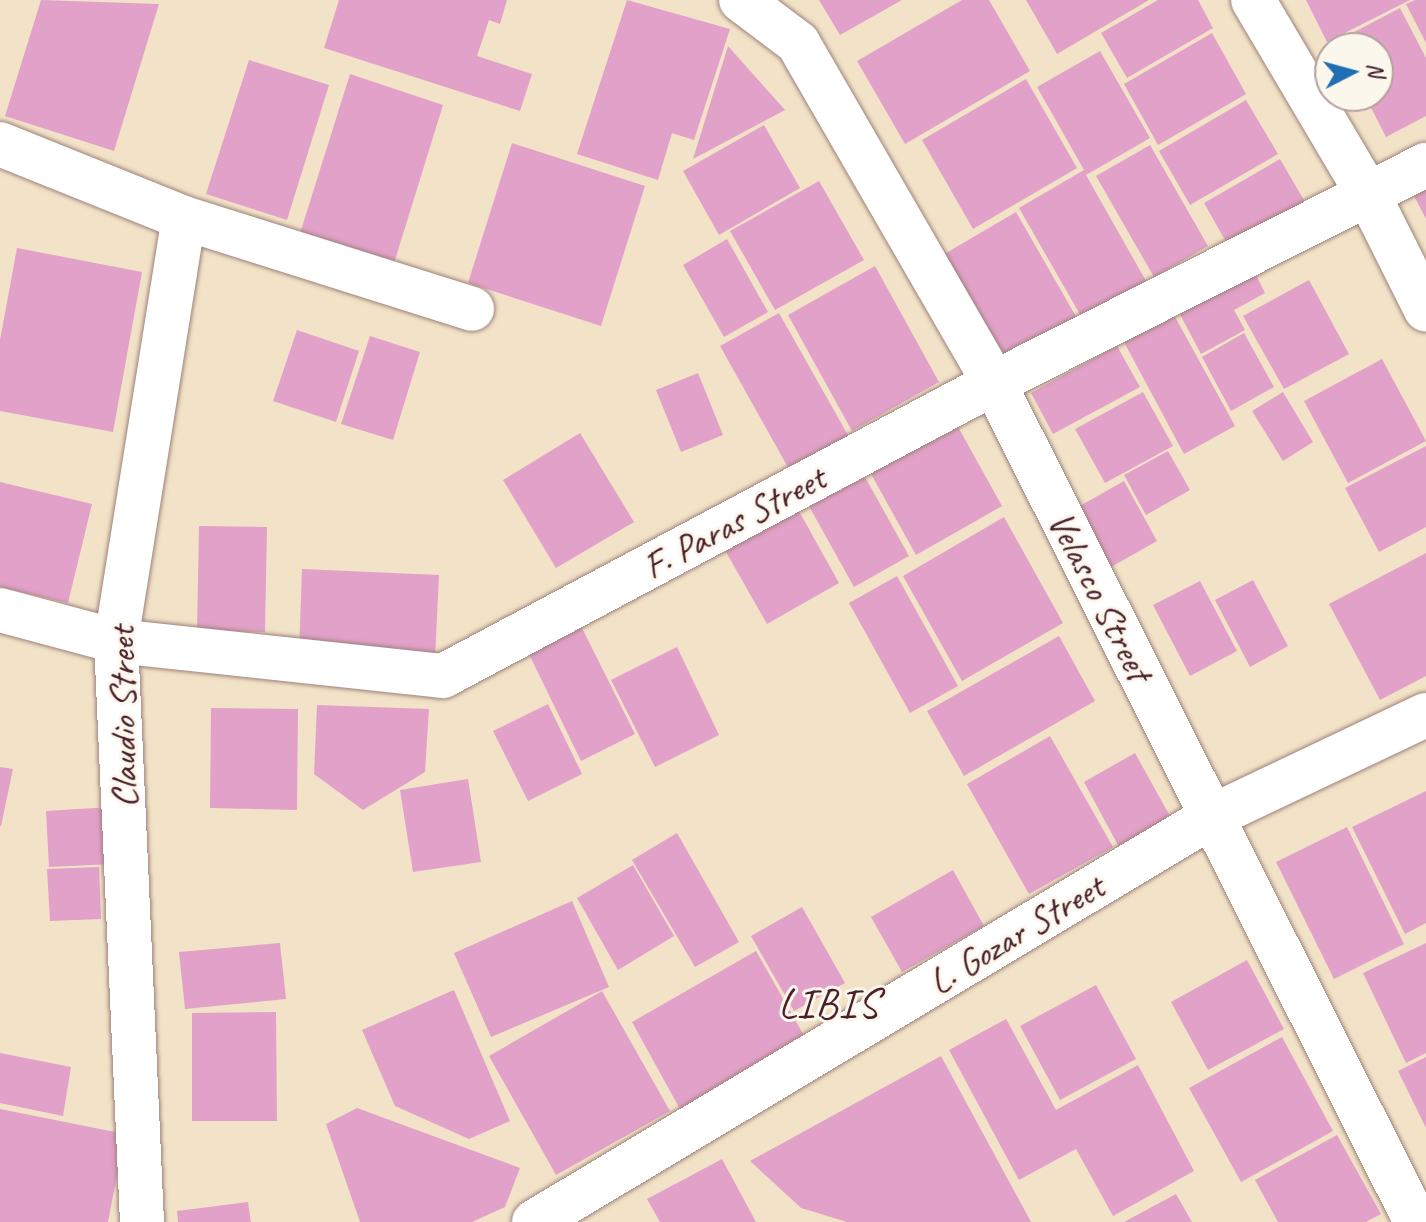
<!DOCTYPE html>
<style>
body{margin:0}
#map{position:relative;width:1426px;height:1222px;overflow:hidden;background:#f2e3c8;font-family:Caveat,sans-serif}
div>[style]{position:absolute}
[style*='--x']{left:calc(var(--x)*1px);top:calc(var(--y)*1px);width:calc(var(--w)*1px);rotate:calc(var(--a)*1deg)}
.building>*{inset:0;background:#e2a1c9}
.roads{filter:drop-shadow(0 0 2px #9e817a) drop-shadow(0 0 2px #9e817a)}
.street>*{height:44px;margin:-22px;padding:0 22px;transform-origin:22px;border-radius:22px;background:#fff}
span{translate:-50% -50%;white-space:nowrap;text-align:center;line-height:1.15;-webkit-text-stroke:6px #fbf7ec;paint-order:stroke}
.street-label{font-size:38px;color:#4a1f2b}
.quarter-label{font-size:42px;color:#4a1f2b;letter-spacing:2px}
.north{position:absolute;left:1314px;top:32px;width:80px;height:80px;box-sizing:border-box;background:#fbf7ec;border:2px solid #b4a19f;border-radius:50%;rotate:84deg;font-size:22px;font-weight:700;line-height:32px;text-align:center;color:#4a1f2b}
.north::after{content:'';display:block;margin:auto;width:28px;height:36px;background:#1f6fb2;clip-path:polygon(50% 0,100% 100%,50% 72%,0 100%)}
</style>
<div id="map">
<div class="building">
<i style="clip-path:polygon(41px 0,159px 4px,114px 151px,5px 116px)"></i>
<i style="clip-path:polygon(339px 0,507px 0,500px 24px,489px 20px,477px 56px,532px 74px,520px 111px,324px 48px)"></i>
<i style="clip-path:polygon(627px 0,730px 29px,694px 140px,672px 133px,658px 180px,577px 154px)"></i>
<i style="clip-path:polygon(819px 0,902px 0,840px 35px)"></i>
<i style="clip-path:polygon(962px 0,989px 0,1030px 71px,905px 144px,857px 61px)"></i>
<i style="clip-path:polygon(1026px 0,1149px 0,1057px 54px)"></i>
<i style="clip-path:polygon(1158px 0,1198px 0,1213px 28px,1127px 78px,1101px 33px)"></i>
<i style="clip-path:polygon(1306px 0,1410px 0,1327px 42px)"></i>
<i style="clip-path:polygon(1415px 0,1426px 0,1426px 43px,1406px 4px)"></i>
<i style="clip-path:polygon(1400px 8px,1426px 58px,1426px 116px,1386px 137px,1365px 96px,1378px 96px,1378px 48px,1340px 48px,1337px 41px)"></i>
<i style="clip-path:polygon(1212px 33px,1246px 94px,1158px 145px,1124px 84px)"></i>
<i style="clip-path:polygon(728px 46px,785px 110px,693px 159px)"></i>
<i style="clip-path:polygon(1100px 51px,1150px 138px,1086px 175px,1146px 281px,1082px 318px,1019px 208px,1084px 170px,1037px 87px)"></i>
<i style="clip-path:polygon(249px 60px,329px 85px,287px 220px,206px 194px)"></i>
<i style="clip-path:polygon(350px 74px,443px 105px,391px 273px,297px 243px)"></i>
<i style="clip-path:polygon(1026px 79px,1077px 168px,973px 229px,922px 140px)"></i>
<i style="clip-path:polygon(1246px 100px,1278px 154px,1190px 205px,1159px 151px)"></i>
<i style="clip-path:polygon(764px 125px,800px 188px,719px 235px,683px 171px)"></i>
<i style="clip-path:polygon(512px 143px,645px 186px,601px 326px,468px 283px)"></i>
<i style="clip-path:polygon(1150px 145px,1208px 246px,1154px 277px,1096px 176px)"></i>
<i style="clip-path:polygon(1280px 159px,1305px 202px,1229px 247px,1204px 203px)"></i>
<i style="clip-path:polygon(819px 181px,864px 260px,775px 310px,730px 231px)"></i>
<i style="clip-path:polygon(1426px 185px,1426px 219px,1412px 192px)"></i>
<i style="clip-path:polygon(1016px 212px,1078px 320px,1003px 363px,941px 256px)"></i>
<i style="clip-path:polygon(727px 239px,768px 312px,724px 337px,683px 265px)"></i>
<i style="clip-path:polygon(17px 248px,142px 272px,113px 432px,0 411px,0 340px)"></i>
<i style="clip-path:polygon(1251px 265px,1265px 293px,1234px 310px,1245px 330px,1201px 354px,1175px 305px)"></i>
<i style="clip-path:polygon(875px 266px,939px 382px,852px 431px,788px 315px)"></i>
<i style="clip-path:polygon(1309px 280px,1349px 354px,1284px 389px,1243px 316px)"></i>
<i style="clip-path:polygon(779px 313px,853px 444px,794px 478px,720px 346px)"></i>
<i style="clip-path:polygon(1174px 315px,1235px 426px,1184px 454px,1124px 342px)"></i>
<i style="clip-path:polygon(297px 330px,359px 351px,336px 422px,273px 401px)"></i>
<i style="clip-path:polygon(1244px 333px,1274px 387px,1231px 411px,1202px 357px)"></i>
<i style="clip-path:polygon(370px 336px,420px 352px,393px 440px,341px 424px)"></i>
<i style="clip-path:polygon(1117px 346px,1140px 387px,1053px 434px,1031px 393px)"></i>
<i style="clip-path:polygon(1382px 359px,1426px 441px,1348px 483px,1304px 401px)"></i>
<i style="clip-path:polygon(698px 373px,723px 435px,681px 452px,656px 390px)"></i>
<i style="clip-path:polygon(1143px 392px,1173px 446px,1105px 483px,1075px 429px)"></i>
<i style="clip-path:polygon(1283px 392px,1313px 442px,1283px 461px,1252px 411px)"></i>
<i style="clip-path:polygon(952px 416px,1002px 506px,916px 555px,866px 465px)"></i>
<i style="clip-path:polygon(580px 433px,634px 522px,556px 568px,503px 480px)"></i>
<i style="clip-path:polygon(1426px 446px,1426px 527px,1379px 552px,1345px 488px)"></i>
<i style="clip-path:polygon(1168px 451px,1190px 490px,1146px 515px,1124px 475px)"></i>
<i style="clip-path:polygon(860px 468px,909px 556px,854px 587px,805px 499px)"></i>
<i style="clip-path:polygon(1124px 481px,1157px 541px,1111px 567px,1078px 507px)"></i>
<i style="clip-path:polygon(0 482px,92px 504px,68px 603px,0 587px)"></i>
<i style="clip-path:polygon(795px 504px,839px 583px,767px 624px,722px 545px)"></i>
<i style="clip-path:polygon(1004px 517px,1063px 623px,962px 681px,903px 576px)"></i>
<i style="clip-path:polygon(199px 526px,267px 527px,265px 632px,197px 631px)"></i>
<i style="clip-path:polygon(1426px 553px,1426px 676px,1380px 700px,1329px 604px)"></i>
<i style="clip-path:polygon(302px 569px,439px 575px,435px 659px,299px 654px)"></i>
<i style="clip-path:polygon(897px 576px,958px 686px,910px 713px,849px 603px)"></i>
<i style="clip-path:polygon(1253px 580px,1288px 646px,1250px 667px,1215px 600px)"></i>
<i style="clip-path:polygon(1200px 581px,1237px 651px,1190px 676px,1153px 605px)"></i>
<i style="clip-path:polygon(581px 626px,635px 734px,581px 761px,528px 652px)"></i>
<i style="clip-path:polygon(1059px 636px,1095px 701px,964px 776px,927px 711px)"></i>
<i style="clip-path:polygon(677px 647px,719px 735px,655px 767px,611px 680px)"></i>
<i style="clip-path:polygon(548px 704px,582px 774px,528px 801px,493px 731px)"></i>
<i style="clip-path:polygon(317px 705px,429px 709px,425px 772px,363px 810px,314px 774px)"></i>
<i style="clip-path:polygon(211px 708px,298px 709px,297px 810px,210px 808px)"></i>
<i style="clip-path:polygon(1050px 736px,1113px 847px,1029px 894px,967px 784px)"></i>
<i style="clip-path:polygon(1135px 753px,1171px 818px,1119px 847px,1084px 782px)"></i>
<i style="clip-path:polygon(0 767px,13px 769px,1px 826px,0 826px)"></i>
<i style="clip-path:polygon(468px 779px,481px 862px,413px 872px,400px 790px)"></i>
<i style="clip-path:polygon(1426px 791px,1426px 923px,1405px 934px,1352px 827px)"></i>
<i style="clip-path:polygon(111px 807px,114px 864px,49px 867px,46px 811px)"></i>
<i style="clip-path:polygon(1347px 827px,1404px 944px,1334px 979px,1276px 862px)"></i>
<i style="clip-path:polygon(677px 833px,739px 942px,695px 967px,632px 860px)"></i>
<i style="clip-path:polygon(633px 865px,674px 936px,618px 970px,577px 898px)"></i>
<i style="clip-path:polygon(99px 867px,101px 919px,50px 921px,47px 869px)"></i>
<i style="clip-path:polygon(953px 870px,984px 926px,902px 972px,871px 917px)"></i>
<i style="clip-path:polygon(572px 901px,609px 987px,491px 1037px,454px 953px)"></i>
<i style="clip-path:polygon(802px 907px,845px 983px,794px 1011px,751px 936px)"></i>
<i style="clip-path:polygon(280px 943px,286px 999px,185px 1009px,179px 952px)"></i>
<i style="clip-path:polygon(1426px 943px,1426px 1053px,1406px 1063px,1363px 973px)"></i>
<i style="clip-path:polygon(756px 951px,806px 1039px,681px 1111px,632px 1022px)"></i>
<i style="clip-path:polygon(1247px 960px,1284px 1029px,1208px 1070px,1171px 1002px)"></i>
<i style="clip-path:polygon(1096px 985px,1136px 1059px,1060px 1100px,1020px 1026px)"></i>
<i style="clip-path:polygon(454px 990px,510px 1121px,469px 1139px,395px 1106px,362px 1030px)"></i>
<i style="clip-path:polygon(602px 991px,670px 1111px,556px 1175px,489px 1056px)"></i>
<i style="clip-path:polygon(276px 1012px,277px 1121px,192px 1121px,192px 1013px)"></i>
<i style="clip-path:polygon(1006px 1019px,1056px 1110px,1138px 1065px,1194px 1171px,1113px 1216px,1076px 1149px,1019px 1180px,949px 1050px)"></i>
<i style="clip-path:polygon(1282px 1037px,1333px 1131px,1241px 1182px,1189px 1088px)"></i>
<i style="clip-path:polygon(0 1053px,71px 1067px,63px 1116px,0 1103px)"></i>
<i style="clip-path:polygon(941px 1056px,1031px 1222px,847px 1222px,801px 1208px,750px 1161px)"></i>
<i style="clip-path:polygon(1426px 1057px,1426px 1128px,1398px 1071px)"></i>
<i style="clip-path:polygon(357px 1108px,520px 1168px,505px 1207px,472px 1222px,360px 1222px,326px 1124px)"></i>
<i style="clip-path:polygon(0 1109px,125px 1134px,108px 1222px,0 1222px)"></i>
<i style="clip-path:polygon(1337px 1135px,1381px 1214px,1366px 1222px,1278px 1222px,1255px 1180px)"></i>
<i style="clip-path:polygon(722px 1159px,756px 1222px,660px 1222px,647px 1199px)"></i>
<i style="clip-path:polygon(1176px 1194px,1192px 1222px,1124px 1222px)"></i>
<i style="clip-path:polygon(248px 1202px,251px 1222px,178px 1222px,177px 1211px)"></i>
</div>
<div class="roads">
<div class="street">
<i style="--x:741;--y:0;--w:71;--a:37"></i>
<i style="--x:798;--y:43;--w:392;--a:60"></i>
<i style="--x:994;--y:383;--w:939;--a:63.3"></i>
<i style="--x:1253;--y:0;--w:228;--a:59.4"></i>
<i style="--x:1369;--y:196;--w:127;--a:63.4"></i>
<i style="--x:0;--y:144;--w:198;--a:21.9"></i>
<i style="--x:184;--y:218;--w:302;--a:17.5"></i>
<i style="--x:0;--y:610;--w:120;--a:15"></i>
<i style="--x:116;--y:641;--w:329;--a:6.1"></i>
<i style="--x:443;--y:676;--w:624;--a:-28"></i>
<i style="--x:994;--y:383;--w:484;--a:-26.8"></i>
<i style="--x:142;--y:1222;--w:582;--a:-92.56"></i>
<i style="--x:116;--y:641;--w:428;--a:-80.9"></i>
<i style="--x:534;--y:1222;--w:789;--a:-30.89"></i>
<i style="--x:1211;--y:817;--w:238;--a:-25.4"></i>
</div>
</div>
<div class="street-label">
<span style="left:734px;top:522px;rotate:-28deg">F. Paras Street</span>
<span style="left:1100px;top:596px;rotate:63deg">Velasco Street</span>
<span style="left:123px;top:717px;rotate:-91deg">Claudio Street</span>
<span style="left:1016px;top:934px;rotate:-31deg">L. Gozar Street</span>
</div>
<div class="quarter-label">
<span style="left:829px;top:1004px">LIBIS</span>
</div>
<div class="north">N</div>
</div>
